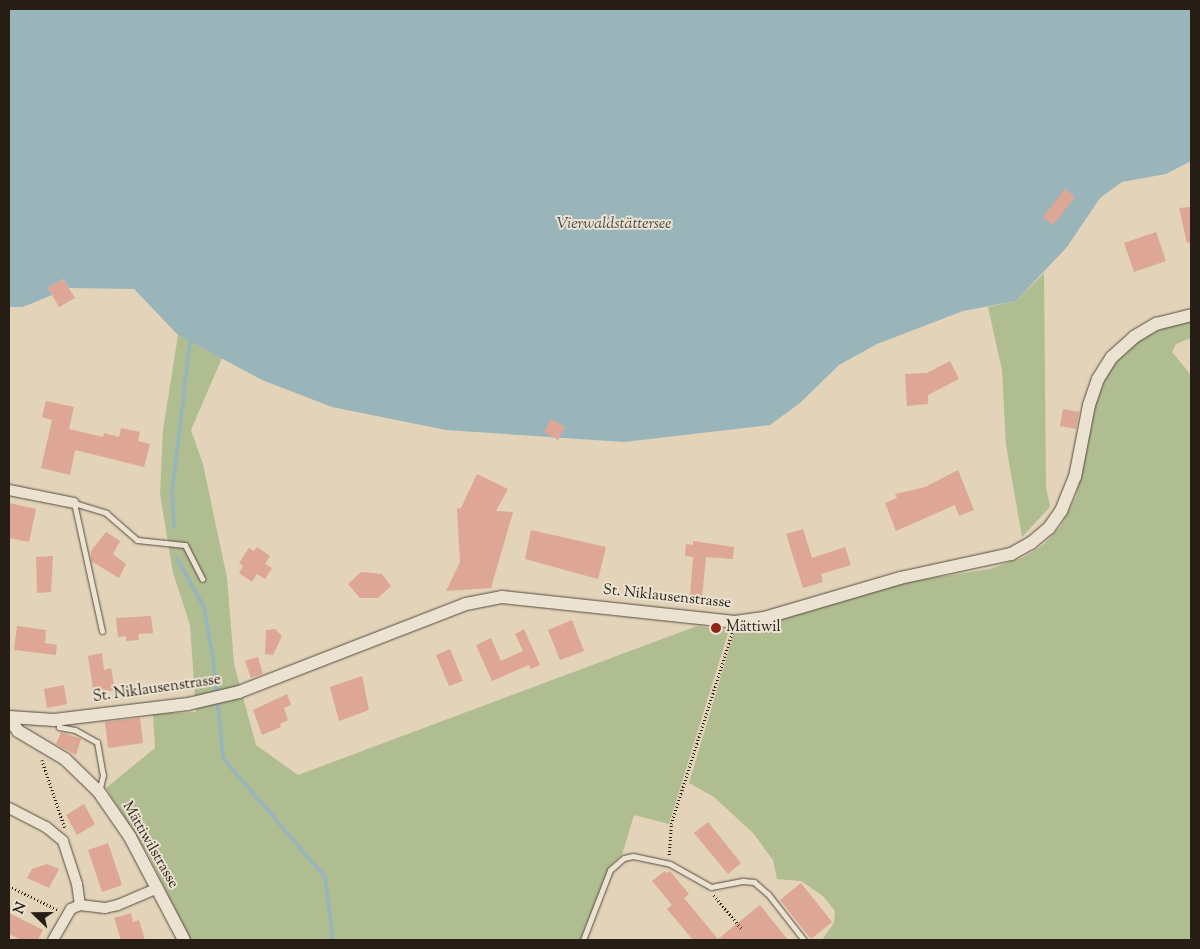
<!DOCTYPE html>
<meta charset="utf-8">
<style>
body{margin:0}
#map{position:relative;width:1200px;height:949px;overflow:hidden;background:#e2d3b9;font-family:"Sorts Mill Goudy",serif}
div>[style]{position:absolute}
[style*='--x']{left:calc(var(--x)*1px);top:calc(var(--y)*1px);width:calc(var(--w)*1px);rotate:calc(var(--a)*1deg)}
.green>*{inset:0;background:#b0bd91}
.water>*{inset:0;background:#99b5ba}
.stream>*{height:4px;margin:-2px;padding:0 2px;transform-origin:2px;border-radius:2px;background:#99b5ba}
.building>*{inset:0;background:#dda695}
.path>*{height:2.5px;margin-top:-1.25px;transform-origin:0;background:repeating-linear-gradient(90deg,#261e14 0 1px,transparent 0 3.5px)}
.roads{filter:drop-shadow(0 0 1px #554b3d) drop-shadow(0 0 1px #554b3d)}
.service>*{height:5px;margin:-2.5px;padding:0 2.5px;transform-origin:2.5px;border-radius:2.5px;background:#ece2d2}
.minor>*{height:10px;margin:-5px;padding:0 5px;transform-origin:5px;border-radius:5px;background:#ece2d2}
.tertiary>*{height:12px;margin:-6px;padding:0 6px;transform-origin:6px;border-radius:6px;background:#ece2d2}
.dots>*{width:14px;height:14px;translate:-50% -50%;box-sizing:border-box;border:2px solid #ece2d2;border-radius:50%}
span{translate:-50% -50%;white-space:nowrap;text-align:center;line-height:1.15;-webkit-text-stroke:4px #ece2d2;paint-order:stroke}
.street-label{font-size:15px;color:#261e14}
.poi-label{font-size:15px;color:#261e14}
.left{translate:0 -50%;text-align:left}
.water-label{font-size:16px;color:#484b46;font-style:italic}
.frame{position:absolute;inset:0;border:10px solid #261e14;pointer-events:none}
.north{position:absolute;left:10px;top:889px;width:50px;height:50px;-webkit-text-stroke:4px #ece2d2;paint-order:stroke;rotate:292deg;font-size:14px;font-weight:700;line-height:20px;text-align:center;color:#261e14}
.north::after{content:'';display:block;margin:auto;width:18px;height:22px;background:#261e14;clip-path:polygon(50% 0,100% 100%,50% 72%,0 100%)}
</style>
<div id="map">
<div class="green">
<i style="clip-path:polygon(1044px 273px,1046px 487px,1050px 507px,1022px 537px,1006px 445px,1002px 370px,988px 307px,1016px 301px)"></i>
<i style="clip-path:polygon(1191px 319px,1191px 338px,1176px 344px,1172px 352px,1191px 375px,1191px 940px,822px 940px,834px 923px,835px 911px,823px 896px,801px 881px,777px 879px,773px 860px,753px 833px,714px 797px,689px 783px,735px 629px,900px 583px,990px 569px,1024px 557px,1043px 545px,1060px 527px,1076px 496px,1089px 426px,1102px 382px,1109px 370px,1137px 341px,1171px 324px)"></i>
<i style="clip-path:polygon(178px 335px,222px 358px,191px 430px,203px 464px,227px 578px,234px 664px,256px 745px,298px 775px,697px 626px,729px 630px,669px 824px,634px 815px,622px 855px,610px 866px,580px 940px,190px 940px,149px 856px,106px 788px,155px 748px,153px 714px,196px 712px,190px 625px,173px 573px,160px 494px,163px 430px)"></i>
</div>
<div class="water">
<i style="clip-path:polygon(9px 9px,1191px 9px,1191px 161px,1166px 174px,1122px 182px,1100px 198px,1067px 247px,1016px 301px,963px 311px,877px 344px,839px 365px,800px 403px,770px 425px,624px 442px,446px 430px,332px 407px,262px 380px,178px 335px,134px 289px,69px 288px,63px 279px,48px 288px,52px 295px,23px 307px,9px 307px)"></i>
</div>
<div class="stream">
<i style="--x:174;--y:527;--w:34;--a:-93"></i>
<i style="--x:172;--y:493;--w:153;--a:-83.2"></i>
<i style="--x:177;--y:559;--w:55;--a:60.6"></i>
<i style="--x:204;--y:607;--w:51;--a:79.8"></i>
<i style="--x:213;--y:657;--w:101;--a:84.3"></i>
<i style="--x:223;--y:758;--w:157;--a:49.4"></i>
<i style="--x:325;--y:877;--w:64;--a:82.8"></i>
</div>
<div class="building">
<i style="clip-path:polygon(1065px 189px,1075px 197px,1053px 225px,1043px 217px)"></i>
<i style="clip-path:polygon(1191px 207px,1191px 242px,1187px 243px,1179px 208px)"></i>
<i style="clip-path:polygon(1156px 232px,1166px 261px,1134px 272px,1124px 243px)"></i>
<i style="clip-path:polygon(63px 279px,75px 298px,59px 307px,48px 288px)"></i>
<i style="clip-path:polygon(950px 361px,959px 379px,928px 395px,928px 404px,907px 406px,905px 374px,927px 373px)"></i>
<i style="clip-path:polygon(46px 401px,74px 407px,69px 429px,103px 437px,104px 433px,119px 437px,121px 428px,140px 432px,138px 441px,150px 444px,144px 467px,75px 450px,70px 475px,41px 468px,52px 420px,42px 417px)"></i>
<i style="clip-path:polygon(1063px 409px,1079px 412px,1076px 429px,1060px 426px)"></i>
<i style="clip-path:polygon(551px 419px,565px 427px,558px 440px,544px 432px)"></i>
<i style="clip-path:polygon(958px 470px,974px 510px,959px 516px,955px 505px,896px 531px,885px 503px,897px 498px,895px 494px,925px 487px)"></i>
<i style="clip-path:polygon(477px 474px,508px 489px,496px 511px,513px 512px,491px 588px,446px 591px,460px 562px,457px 509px,461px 508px)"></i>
<i style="clip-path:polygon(9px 503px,36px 509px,29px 542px,9px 538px)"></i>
<i style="clip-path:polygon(803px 529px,812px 558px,845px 547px,851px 565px,821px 574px,823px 582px,803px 588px,786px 534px)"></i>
<i style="clip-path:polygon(531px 530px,606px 547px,598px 579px,525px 559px)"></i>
<i style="clip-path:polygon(106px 532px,120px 541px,113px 554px,126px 564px,119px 578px,91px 561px,91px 551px)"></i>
<i style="clip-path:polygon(693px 541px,734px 547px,733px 559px,706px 557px,702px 598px,690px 597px,693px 557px,685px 556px,686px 544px,693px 545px)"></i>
<i style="clip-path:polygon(257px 547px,270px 556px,265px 564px,272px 568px,265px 579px,257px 574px,252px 582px,239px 573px,243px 566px,239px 563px,249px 548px,254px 551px)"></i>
<i style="clip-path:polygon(53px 556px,51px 592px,37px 593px,36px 557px)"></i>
<i style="clip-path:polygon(361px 572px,382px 574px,391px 586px,378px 598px,360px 598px,348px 584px)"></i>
<i style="clip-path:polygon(151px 616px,153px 633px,138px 634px,139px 640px,126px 641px,126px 636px,118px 637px,116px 618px)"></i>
<i style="clip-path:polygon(572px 620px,584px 651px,560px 660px,548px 630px)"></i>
<i style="clip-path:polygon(17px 626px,46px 630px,45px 643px,57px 645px,56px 655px,14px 650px)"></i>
<i style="clip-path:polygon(275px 629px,282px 636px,273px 655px,265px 654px,266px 630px)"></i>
<i style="clip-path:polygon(524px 629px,540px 665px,531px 669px,529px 665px,492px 681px,476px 645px,491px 638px,501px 661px,523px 651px,515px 634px)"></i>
<i style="clip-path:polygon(450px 649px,463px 681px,449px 686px,436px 655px)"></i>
<i style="clip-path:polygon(102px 653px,104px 670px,111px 668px,115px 690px,98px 693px,97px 688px,93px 689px,88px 656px)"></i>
<i style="clip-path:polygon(258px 657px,263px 674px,251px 678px,245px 661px)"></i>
<i style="clip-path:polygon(362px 676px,369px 710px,339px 721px,330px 687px)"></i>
<i style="clip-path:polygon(64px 685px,67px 704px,47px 708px,44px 689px)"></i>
<i style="clip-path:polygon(287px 694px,291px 705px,284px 708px,288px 720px,280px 724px,281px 727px,262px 735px,253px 710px)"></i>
<i style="clip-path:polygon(140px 718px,143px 743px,108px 748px,105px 722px)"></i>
<i style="clip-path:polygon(61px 732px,81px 739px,76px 755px,56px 744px)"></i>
<i style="clip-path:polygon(84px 804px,95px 824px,77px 835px,66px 815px)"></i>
<i style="clip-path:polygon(708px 822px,741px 863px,728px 874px,694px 833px)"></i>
<i style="clip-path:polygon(108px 843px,122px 885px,102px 892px,88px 850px)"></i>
<i style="clip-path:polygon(47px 864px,59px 869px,49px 888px,27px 878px,32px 869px)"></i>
<i style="clip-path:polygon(665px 871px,667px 873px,670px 871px,689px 894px,684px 898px,718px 939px,760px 905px,788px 940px,693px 940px,667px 909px,672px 905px,652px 881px)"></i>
<i style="clip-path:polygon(801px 883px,832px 922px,811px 939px,780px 900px)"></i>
<i style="clip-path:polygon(9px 913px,43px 930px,38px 940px,21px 940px,9px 934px)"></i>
<i style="clip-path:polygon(131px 913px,133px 922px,139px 920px,145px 940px,121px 940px,114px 918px)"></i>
</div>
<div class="path">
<i style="--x:42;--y:760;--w:72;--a:71.3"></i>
<i style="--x:669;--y:855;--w:31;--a:-86"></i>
<i style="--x:671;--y:824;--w:201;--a:-72.3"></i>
<i style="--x:9;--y:886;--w:55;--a:26.1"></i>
<i style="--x:714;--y:895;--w:43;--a:50.7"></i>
</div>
<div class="roads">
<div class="service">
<i style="--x:102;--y:631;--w:131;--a:-102.3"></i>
<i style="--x:74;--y:503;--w:34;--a:17"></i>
<i style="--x:106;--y:513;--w:41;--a:41.1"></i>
<i style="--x:137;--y:540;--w:48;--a:5.9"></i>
<i style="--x:185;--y:545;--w:38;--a:63"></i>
<i style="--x:58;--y:720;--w:7;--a:82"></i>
<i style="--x:59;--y:727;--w:16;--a:11"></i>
<i style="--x:75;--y:730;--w:25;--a:29"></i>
<i style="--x:97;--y:742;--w:34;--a:80"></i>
<i style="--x:103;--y:775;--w:17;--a:103"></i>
<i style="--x:583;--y:940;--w:75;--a:-68.9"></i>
<i style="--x:610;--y:870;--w:18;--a:-41"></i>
<i style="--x:624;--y:858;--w:9;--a:-13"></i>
<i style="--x:633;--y:856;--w:38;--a:12"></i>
<i style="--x:670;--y:864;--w:47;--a:29.3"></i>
<i style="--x:711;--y:887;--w:33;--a:-11"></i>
<i style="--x:743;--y:881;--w:11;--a:5"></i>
<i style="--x:754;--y:882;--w:18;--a:41"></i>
<i style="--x:768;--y:894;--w:58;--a:52"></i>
</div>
<div class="minor">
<i style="--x:9;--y:490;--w:66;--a:11.3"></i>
<i style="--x:9;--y:808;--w:42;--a:27.2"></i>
<i style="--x:46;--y:827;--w:22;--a:39"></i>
<i style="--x:63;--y:841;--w:45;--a:72"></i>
<i style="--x:77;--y:884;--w:21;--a:82"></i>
<i style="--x:53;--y:940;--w:36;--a:-60"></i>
<i style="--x:71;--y:909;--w:10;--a:-24"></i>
<i style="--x:80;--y:905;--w:25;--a:7"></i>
<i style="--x:105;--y:908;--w:13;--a:-13"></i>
<i style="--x:118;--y:905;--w:43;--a:-23"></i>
</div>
<div class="tertiary">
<i style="--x:9;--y:717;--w:45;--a:3.8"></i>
<i style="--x:54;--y:720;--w:135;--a:-6.8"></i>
<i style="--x:188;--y:704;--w:52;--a:-13.2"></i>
<i style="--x:239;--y:692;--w:243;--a:-21.2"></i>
<i style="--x:466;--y:604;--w:37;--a:-11"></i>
<i style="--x:502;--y:597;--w:234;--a:6.1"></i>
<i style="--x:735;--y:622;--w:29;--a:-8"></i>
<i style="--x:764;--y:618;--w:142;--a:-16.4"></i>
<i style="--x:900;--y:578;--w:114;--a:-12.2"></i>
<i style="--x:1011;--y:554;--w:23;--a:-29"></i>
<i style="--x:1031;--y:543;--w:23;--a:-40"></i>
<i style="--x:1049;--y:528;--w:21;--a:-55"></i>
<i style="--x:1061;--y:511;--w:37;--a:-68"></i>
<i style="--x:1075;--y:477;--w:73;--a:-79"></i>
<i style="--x:1089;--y:405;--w:28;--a:-71"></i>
<i style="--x:1098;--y:379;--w:26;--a:-58"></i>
<i style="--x:1112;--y:357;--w:30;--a:-42"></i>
<i style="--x:1134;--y:337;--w:26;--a:-31"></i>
<i style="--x:1156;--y:324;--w:36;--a:-14"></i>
<i style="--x:9;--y:718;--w:16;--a:55"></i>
<i style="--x:18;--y:731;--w:55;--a:30.8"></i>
<i style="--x:65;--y:759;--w:47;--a:44.1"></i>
<i style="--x:99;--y:792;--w:55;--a:55.4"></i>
<i style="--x:130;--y:837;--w:116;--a:62.3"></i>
</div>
</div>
<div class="dots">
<i style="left:716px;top:628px;background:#8f2418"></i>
</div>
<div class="street-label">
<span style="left:667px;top:597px;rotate:6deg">St. Niklausenstrasse</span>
<span style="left:157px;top:689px;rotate:-8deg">St. Niklausenstrasse</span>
<span style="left:150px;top:845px;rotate:60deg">Mättiwilstrasse</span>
</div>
<div class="poi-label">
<span class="left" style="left:726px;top:628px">Mättiwil</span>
</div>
<div class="water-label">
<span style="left:614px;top:225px">Vierwaldstättersee</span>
</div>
<div class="frame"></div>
<div class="north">N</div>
</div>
